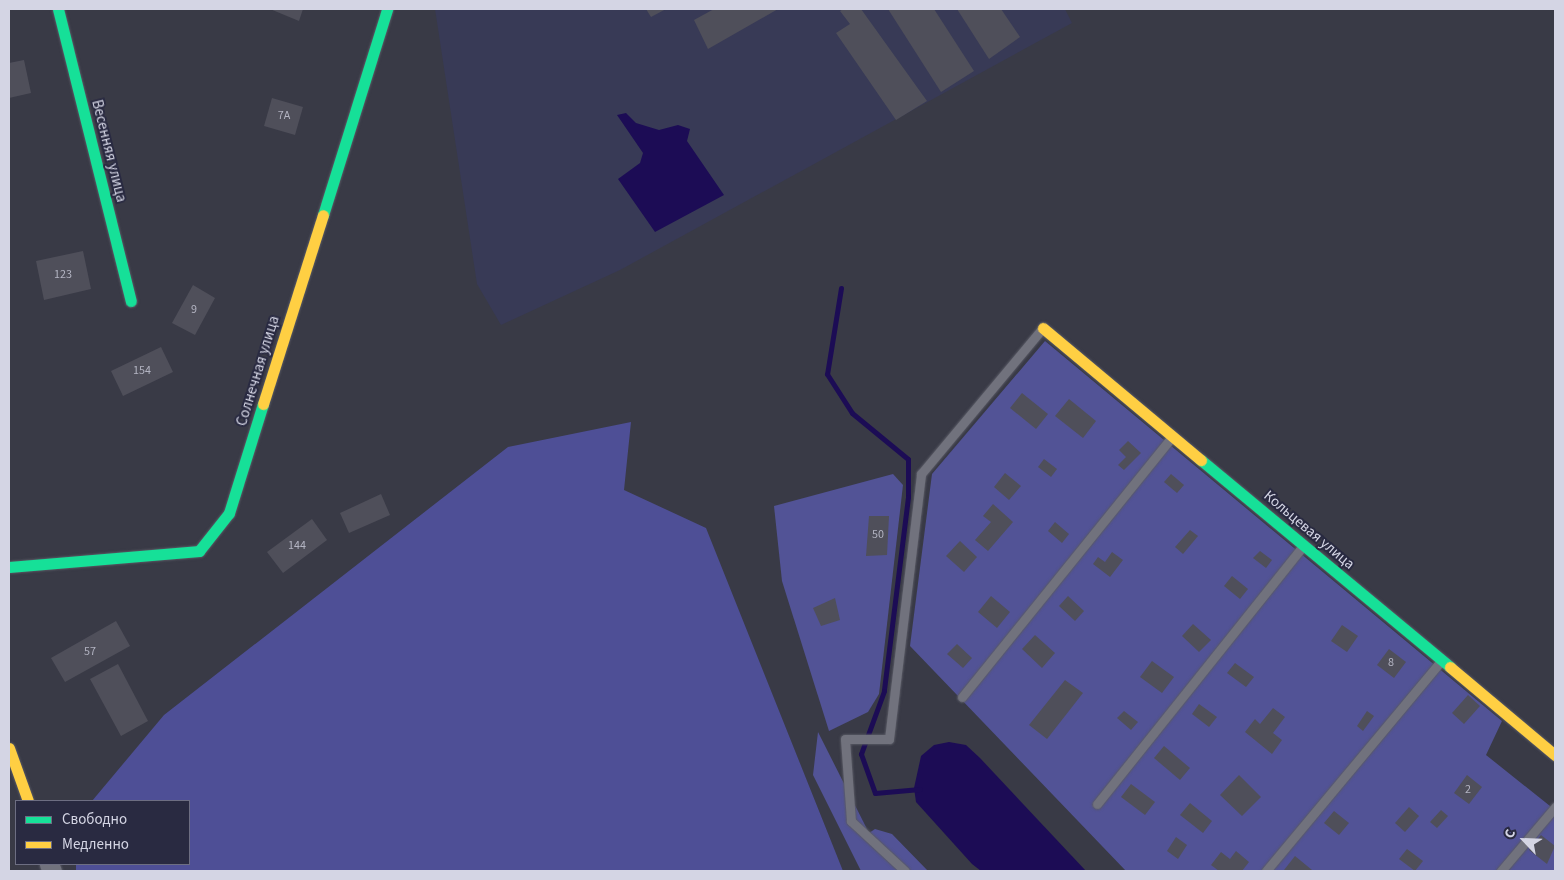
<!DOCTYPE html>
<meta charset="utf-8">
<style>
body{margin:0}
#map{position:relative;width:1564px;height:880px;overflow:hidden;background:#393a46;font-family:"Source Sans 3",sans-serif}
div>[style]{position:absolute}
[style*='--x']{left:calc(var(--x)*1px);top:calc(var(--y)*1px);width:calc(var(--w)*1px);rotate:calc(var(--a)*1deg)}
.built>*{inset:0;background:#383a56}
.green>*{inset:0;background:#525396}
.forest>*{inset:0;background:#4e4f96}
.water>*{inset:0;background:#1c0c55}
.stream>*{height:5px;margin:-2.5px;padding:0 2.5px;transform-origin:2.5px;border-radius:2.5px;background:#1c0c55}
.building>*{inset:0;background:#4f4f5a}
.roads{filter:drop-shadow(0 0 1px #585964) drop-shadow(0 0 1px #585964)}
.lane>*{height:9px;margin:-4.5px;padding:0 4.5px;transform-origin:4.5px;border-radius:4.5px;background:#71727d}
.street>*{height:19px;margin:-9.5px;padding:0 9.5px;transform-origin:9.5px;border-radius:9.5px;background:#71727d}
.fast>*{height:11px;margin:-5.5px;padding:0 5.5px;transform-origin:5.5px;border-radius:5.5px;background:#16e098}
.slow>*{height:11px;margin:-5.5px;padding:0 5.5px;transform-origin:5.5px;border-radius:5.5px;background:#ffcf43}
span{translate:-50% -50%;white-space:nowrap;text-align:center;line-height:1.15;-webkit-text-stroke:4px #292a41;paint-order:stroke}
.number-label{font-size:12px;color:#b3b4c2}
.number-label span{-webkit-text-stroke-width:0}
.street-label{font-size:15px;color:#d4d5e4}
.frame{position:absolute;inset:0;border:10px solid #d4d5e4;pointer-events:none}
.legend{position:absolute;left:15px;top:800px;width:175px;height:65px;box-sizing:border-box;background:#292a41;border:1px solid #6d6e82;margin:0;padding:6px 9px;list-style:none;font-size:15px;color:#d4d5e4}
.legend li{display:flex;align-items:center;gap:10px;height:25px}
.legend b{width:25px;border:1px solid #6d6e82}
.north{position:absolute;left:1499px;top:815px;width:50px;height:50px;-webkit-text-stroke:4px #292a41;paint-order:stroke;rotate:294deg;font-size:14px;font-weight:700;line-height:20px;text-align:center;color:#d4d5e4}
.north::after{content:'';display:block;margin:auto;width:18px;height:22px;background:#d4d5e4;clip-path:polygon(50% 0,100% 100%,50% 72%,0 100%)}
</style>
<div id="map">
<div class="built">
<i style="clip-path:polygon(435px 9px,1065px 9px,1072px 23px,620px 270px,501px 325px,477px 284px)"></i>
</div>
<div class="green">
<i style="clip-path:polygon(1045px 341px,1502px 721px,1486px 755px,1555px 810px,1555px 871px,1126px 871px,910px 646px,932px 474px)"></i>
<i style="clip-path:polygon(893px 474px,903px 485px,879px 694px,868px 712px,829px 731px,782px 581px,774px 506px)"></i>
<i style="clip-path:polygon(818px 732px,869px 833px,875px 829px,892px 834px,928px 871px,861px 871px,813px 775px)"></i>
</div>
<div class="forest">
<i style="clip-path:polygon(631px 422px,624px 490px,706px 528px,843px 871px,76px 871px,76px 864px,189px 864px,189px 801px,92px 801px,164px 715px,508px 447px)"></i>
</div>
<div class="water">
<i style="clip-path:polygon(626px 113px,636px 123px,659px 130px,678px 125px,690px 129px,687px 141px,724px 195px,655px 232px,618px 179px,640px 163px,643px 153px,617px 115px)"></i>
<i style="clip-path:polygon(949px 742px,966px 745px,980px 758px,1086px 871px,981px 871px,972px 864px,916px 802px,914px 788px,921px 756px,934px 745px)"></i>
</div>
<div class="stream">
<i style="--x:841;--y:288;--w:87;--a:99.2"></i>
<i style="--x:827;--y:374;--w:46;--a:57.3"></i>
<i style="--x:852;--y:413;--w:72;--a:39.4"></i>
<i style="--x:908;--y:459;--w:38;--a:90"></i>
<i style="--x:908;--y:497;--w:195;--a:97.1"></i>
<i style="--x:884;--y:691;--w:67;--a:110.1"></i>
<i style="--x:861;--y:754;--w:41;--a:70.3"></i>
<i style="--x:875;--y:793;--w:45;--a:-5.1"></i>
</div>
<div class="building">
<i style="clip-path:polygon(270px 9px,303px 9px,299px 21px)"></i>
<i style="clip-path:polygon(646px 9px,666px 9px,651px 17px)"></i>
<i style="clip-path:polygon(714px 9px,778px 9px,708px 49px,694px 20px)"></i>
<i style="clip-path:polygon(843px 9px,861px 9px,927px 101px,896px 120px,836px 33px,850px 24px,840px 11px)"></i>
<i style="clip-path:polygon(888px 9px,934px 9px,974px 71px,941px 92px)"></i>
<i style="clip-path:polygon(957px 9px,1001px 9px,1020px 37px,989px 59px)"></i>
<i style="clip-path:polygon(24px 60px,31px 93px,9px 98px,9px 63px)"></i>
<i style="clip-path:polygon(272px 98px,303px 107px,295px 135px,264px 126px)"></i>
<i style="clip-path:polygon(83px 251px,91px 289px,44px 300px,36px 261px)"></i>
<i style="clip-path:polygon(193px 285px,215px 298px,195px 335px,172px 323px)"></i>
<i style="clip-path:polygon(161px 347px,173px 372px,123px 396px,111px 371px)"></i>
<i style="clip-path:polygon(1022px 393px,1048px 414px,1036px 429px,1010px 408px)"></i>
<i style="clip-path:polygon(1069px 399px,1096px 421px,1083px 438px,1055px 416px)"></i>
<i style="clip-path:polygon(1128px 441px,1141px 453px,1124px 470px,1118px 465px,1126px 457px,1119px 450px)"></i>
<i style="clip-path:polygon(1044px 459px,1057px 469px,1051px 477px,1038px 467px)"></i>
<i style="clip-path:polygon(1005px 473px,1021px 486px,1009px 500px,994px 487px)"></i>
<i style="clip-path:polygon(1171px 474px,1184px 485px,1177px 493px,1164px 482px)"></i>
<i style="clip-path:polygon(381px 494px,390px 515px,349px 533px,340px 513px)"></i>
<i style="clip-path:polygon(993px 504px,1013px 522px,988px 551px,975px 540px,991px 522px,983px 516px)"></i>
<i style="clip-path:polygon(869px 516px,889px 516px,887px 555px,866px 556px)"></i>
<i style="clip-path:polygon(312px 519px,327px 540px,283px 573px,267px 552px)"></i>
<i style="clip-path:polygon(1055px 522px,1069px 534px,1062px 543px,1048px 531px)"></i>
<i style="clip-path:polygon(1190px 530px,1198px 536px,1183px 554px,1175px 547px)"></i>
<i style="clip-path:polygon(960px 541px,977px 557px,964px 572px,946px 556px)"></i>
<i style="clip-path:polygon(1260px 551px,1272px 560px,1266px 568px,1253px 558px)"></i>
<i style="clip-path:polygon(1112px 552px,1123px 560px,1110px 577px,1093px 564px,1098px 557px,1105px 562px)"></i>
<i style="clip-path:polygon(1232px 576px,1248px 589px,1240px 599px,1224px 586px)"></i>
<i style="clip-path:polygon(991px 596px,1010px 612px,997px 628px,978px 612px)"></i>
<i style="clip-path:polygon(1068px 596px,1084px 611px,1075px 621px,1059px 606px)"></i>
<i style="clip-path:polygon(835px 598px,840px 620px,821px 626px,813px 608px)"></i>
<i style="clip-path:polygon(116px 621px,130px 646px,65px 682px,51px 658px)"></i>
<i style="clip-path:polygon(1193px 624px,1211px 640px,1199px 652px,1182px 636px)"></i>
<i style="clip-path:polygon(1342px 625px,1358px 636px,1347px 652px,1331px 641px)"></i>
<i style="clip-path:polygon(1035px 635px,1055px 653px,1042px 668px,1022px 649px)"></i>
<i style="clip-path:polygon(957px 644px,972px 658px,963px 668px,947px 654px)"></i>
<i style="clip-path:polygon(1389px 649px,1406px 662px,1394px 678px,1377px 665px)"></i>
<i style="clip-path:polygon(1152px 661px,1174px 677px,1162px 693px,1140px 677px)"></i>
<i style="clip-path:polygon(1235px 663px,1254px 677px,1246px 687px,1227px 673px)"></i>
<i style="clip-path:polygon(118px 664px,148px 721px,121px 736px,90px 679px)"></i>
<i style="clip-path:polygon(1065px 680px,1083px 693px,1047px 739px,1029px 725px)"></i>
<i style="clip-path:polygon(1468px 695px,1480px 706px,1464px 724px,1452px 713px)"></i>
<i style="clip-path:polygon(1199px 704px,1217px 717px,1209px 727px,1192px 714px)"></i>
<i style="clip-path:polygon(1273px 708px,1285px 717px,1273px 733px,1282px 740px,1272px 754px,1245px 732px,1255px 719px,1260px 724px)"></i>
<i style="clip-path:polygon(1124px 711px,1138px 722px,1131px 730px,1117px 718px)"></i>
<i style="clip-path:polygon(1367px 711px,1374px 716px,1363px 731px,1357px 726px)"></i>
<i style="clip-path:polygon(1164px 746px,1190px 768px,1180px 780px,1154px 758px)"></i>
<i style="clip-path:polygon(1239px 775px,1261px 797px,1242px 816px,1220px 795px)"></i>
<i style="clip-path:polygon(1467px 775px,1482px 787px,1469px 804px,1454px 793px)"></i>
<i style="clip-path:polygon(1131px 784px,1155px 802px,1145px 815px,1121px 797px)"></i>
<i style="clip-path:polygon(1190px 803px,1212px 821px,1203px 833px,1180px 815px)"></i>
<i style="clip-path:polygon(1409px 807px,1419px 816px,1405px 832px,1395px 823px)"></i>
<i style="clip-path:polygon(1441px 810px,1448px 816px,1437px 828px,1430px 822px)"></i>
<i style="clip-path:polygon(1334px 811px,1349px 823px,1339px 835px,1324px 823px)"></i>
<i style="clip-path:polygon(1541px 835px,1555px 846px,1547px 864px,1529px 850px)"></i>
<i style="clip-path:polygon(1176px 837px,1187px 845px,1178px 859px,1167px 851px)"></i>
<i style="clip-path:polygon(1407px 849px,1423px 861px,1415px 871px,1399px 859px)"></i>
<i style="clip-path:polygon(1236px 851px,1249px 862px,1242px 871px,1219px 871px,1211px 865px,1221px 852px,1230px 859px)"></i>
<i style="clip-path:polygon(1295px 856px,1312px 870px,1312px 871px,1284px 870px)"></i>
</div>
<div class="roads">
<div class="lane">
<i style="--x:962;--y:697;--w:333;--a:-51.1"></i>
<i style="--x:1097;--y:804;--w:329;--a:-51.4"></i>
<i style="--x:905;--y:871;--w:74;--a:-137.2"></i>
<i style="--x:851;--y:821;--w:82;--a:-94.2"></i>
<i style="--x:845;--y:739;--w:44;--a:0"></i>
<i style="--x:889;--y:739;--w:267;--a:-83.1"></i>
<i style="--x:921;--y:474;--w:189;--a:-50.2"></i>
<i style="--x:1266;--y:871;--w:272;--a:-50.2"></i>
<i style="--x:1501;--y:871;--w:84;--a:-49.8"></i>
</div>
<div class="street">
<i style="--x:49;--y:864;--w:8;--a:67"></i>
</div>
<div class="fast">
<i style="--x:58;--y:9;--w:301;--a:76"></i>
<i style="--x:323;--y:215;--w:216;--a:-72.7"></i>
<i style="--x:1201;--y:460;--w:324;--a:39.7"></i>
<i style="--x:9;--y:567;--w:191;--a:-4.8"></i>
<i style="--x:199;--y:551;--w:48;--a:-51.7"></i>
<i style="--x:229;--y:513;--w:114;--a:-72.7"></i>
</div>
<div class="slow">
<i style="--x:1043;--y:328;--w:206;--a:39.9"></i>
<i style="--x:263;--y:404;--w:198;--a:-72.4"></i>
<i style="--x:1450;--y:667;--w:137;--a:40"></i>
<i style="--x:9;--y:748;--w:56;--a:70.3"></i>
</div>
</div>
<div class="number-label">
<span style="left:284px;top:116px">7А</span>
<span style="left:63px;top:275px">123</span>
<span style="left:194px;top:310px">9</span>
<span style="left:142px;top:371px">154</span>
<span style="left:878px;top:535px">50</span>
<span style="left:297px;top:546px">144</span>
<span style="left:90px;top:652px">57</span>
<span style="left:1391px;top:663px">8</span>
<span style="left:1468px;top:790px">2</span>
</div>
<div class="street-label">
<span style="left:109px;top:151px;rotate:76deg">Весенняя улица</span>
<span style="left:258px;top:371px;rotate:-73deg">Солнечная улица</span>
<span style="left:1309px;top:530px;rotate:40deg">Кольцевая улица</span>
</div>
<div class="frame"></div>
<ul class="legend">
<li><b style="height:6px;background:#16e098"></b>Свободно</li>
<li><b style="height:6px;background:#ffcf43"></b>Медленно</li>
</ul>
<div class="north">С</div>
</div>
